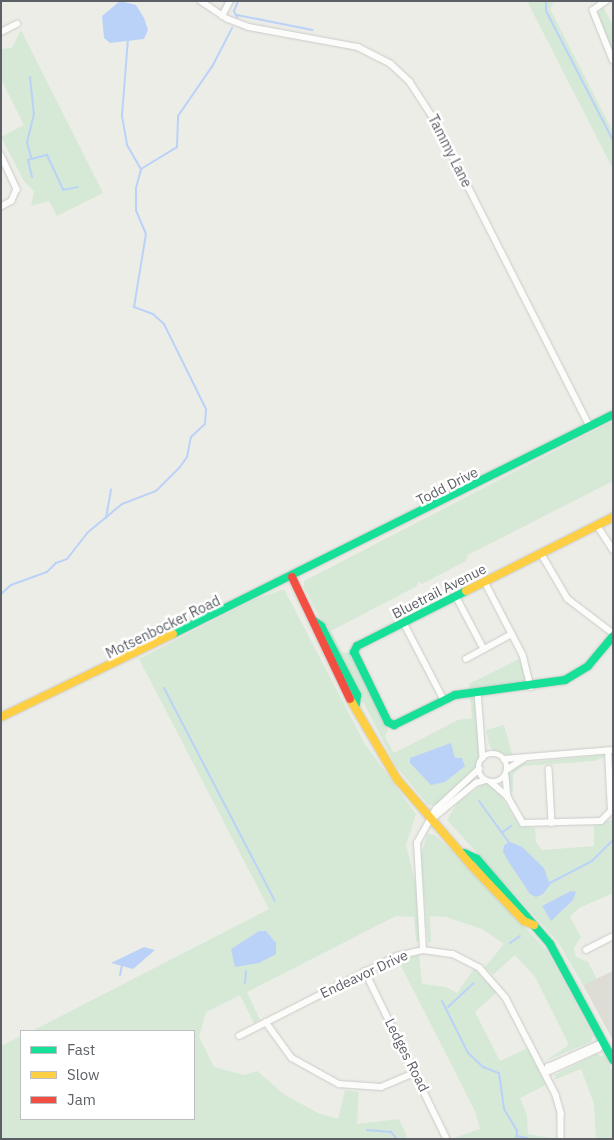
<!DOCTYPE html>
<style>
body{margin:0}
#map{position:relative;width:614px;height:1140px;overflow:hidden;background:#edede7;font-family:"IBM Plex Sans",sans-serif}
div>[style]{position:absolute}
[style*='--x']{left:calc(var(--x)*1px);top:calc(var(--y)*1px);width:calc(var(--w)*1px);rotate:calc(var(--a)*1deg)}
.education>*{inset:0;background:#ddddd5}
.green>*{inset:0;background:#d5e9d6}
.water>*{inset:0;background:#bbd2f8}
.stream>*{height:2px;margin:-1px;padding:0 1px;transform-origin:1px;border-radius:1px;background:#bbd2f8}
.roads{filter:drop-shadow(0 0 1px #c9cbc9) drop-shadow(0 0 1px #c9cbc9)}
.street>*{height:5.5px;margin:-2.75px;padding:0 2.75px;transform-origin:2.75px;border-radius:2.75px;background:#fcfcfb}
.street>.ring{margin:-2.75px;padding:0;box-sizing:content-box;background:none;border:5.5px solid #fcfcfb;border-radius:50%}
.fast>*{height:8px;margin:-4px;padding:0 4px;transform-origin:4px;border-radius:4px;background:#16e098}
.slow>*{height:8px;margin:-4px;padding:0 4px;transform-origin:4px;border-radius:4px;background:#ffcf43}
.jam>*{height:8px;margin:-4px;padding:0 4px;transform-origin:4px;border-radius:4px;background:#f24e42}
span{translate:-50% -50%;white-space:nowrap;text-align:center;line-height:1.15;-webkit-text-stroke:5px #fff;paint-order:stroke}
.street-label{font-size:14px;color:#5c5f65}
.frame{position:absolute;inset:0;border:2px solid #5c5f65;pointer-events:none}
.legend{position:absolute;left:20px;top:1030px;width:175px;height:90px;box-sizing:border-box;background:#fff;border:1px solid #bebfc1;margin:0;padding:6px 9px;list-style:none;font-size:15px;color:#5c5f65}
.legend li{display:flex;align-items:center;gap:10px;height:25px}
.legend b{width:25px;border:1px solid #bebfc1}
</style>
<div id="map">
<div class="education">
<i style="clip-path:polygon(613px 971px,613px 1040px,583px 985px)"></i>
</div>
<div class="green">
<i style="clip-path:polygon(527px 1px,554px 1px,550px 9px,613px 132px,613px 169px)"></i>
<i style="clip-path:polygon(603px 7px,613px 26px,613px 54px,597px 14px)"></i>
<i style="clip-path:polygon(21px 30px,103px 193px,57px 216px,49px 201px,31px 206px,34px 191px,24px 181px,1px 137px,24px 125px,1px 79px,1px 49px,12px 48px)"></i>
<i style="clip-path:polygon(613px 421px,613px 481px,468px 555px,466px 561px,422px 584px,418px 581px,417px 586px,331px 631px,342px 652px,349px 653px,388px 730px,385px 737px,394px 753px,458px 720px,472px 718px,470px 696px,474px 698px,481px 753px,477px 768px,437px 805px,428px 805px,396px 766px,304px 587px,304px 581px)"></i>
<i style="clip-path:polygon(284px 589px,365px 744px,416px 814px,406px 845px,416px 885px,419px 941px,416px 941px,414px 917px,396px 916px,247px 992px,260px 1020px,254px 1023px,240px 995px,206px 1012px,199px 1037px,214px 1067px,244px 1075px,257px 1071px,285px 1095px,318px 1113px,338px 1119px,345px 1090px,359px 1092px,357px 1124px,399px 1119px,408px 1139px,1px 1139px,1px 1046px,21px 1036px,21px 1119px,194px 1119px,194px 1031px,32px 1031px,269px 909px,139px 659px,253px 600px)"></i>
<i style="clip-path:polygon(519px 659px,527px 679px,523px 684px,470px 689px,469px 684px)"></i>
<i style="clip-path:polygon(504px 725px,513px 757px,493px 751px,489px 745px,486px 730px)"></i>
<i style="clip-path:polygon(613px 754px,594px 761px,523px 766px,513px 774px,513px 791px,509px 791px,508px 774px,522px 763px)"></i>
<i style="clip-path:polygon(485px 783px,495px 787px,519px 825px,535px 828px,536px 842px,542px 850px,594px 846px,594px 826px,613px 819px,613px 893px,579px 908px,570px 917px,581px 937px,574px 948px,576px 957px,588px 962px,597px 979px,583px 985px,558px 942px,447px 820px,457px 803px)"></i>
<i style="clip-path:polygon(427px 834px,435px 835px,469px 867px,547px 951px,593px 1036px,591px 1042px,545px 1061px,569px 1045px,535px 977px,515px 955px,493px 975px,485px 967px,504px 944px,482px 929px,446px 917px,430px 916px,431px 942px,428px 942px,421px 856px)"></i>
<i style="clip-path:polygon(419px 955px,422px 984px,446px 987px,457px 993px,474px 969px,497px 992px,475px 1012px,500px 1061px,528px 1048px,546px 1085px,520px 1098px,527px 1115px,528px 1134px,557px 1139px,451px 1139px,480px 1129px,475px 1111px,398px 960px)"></i>
<i style="clip-path:polygon(596px 1054px,605px 1057px,613px 1073px,613px 1139px,596px 1139px,594px 1104px,581px 1069px,554px 1080px,555px 1075px)"></i>
</div>
<div class="water">
<i style="clip-path:polygon(120px 1px,136px 5px,144px 18px,148px 30px,144px 39px,110px 43px,104px 38px,102px 16px)"></i>
<i style="clip-path:polygon(451px 743px,455px 758px,462px 758px,465px 766px,445px 782px,431px 785px,410px 763px,410px 758px)"></i>
<i style="clip-path:polygon(510px 842px,522px 847px,544px 868px,550px 885px,543px 894px,536px 897px,530px 894px,510px 864px,503px 852px,504px 845px)"></i>
<i style="clip-path:polygon(571px 891px,576px 892px,573px 900px,551px 921px,542px 906px)"></i>
<i style="clip-path:polygon(259px 931px,266px 931px,276px 943px,276px 954px,259px 963px,235px 967px,231px 949px)"></i>
<i style="clip-path:polygon(144px 947px,155px 950px,133px 969px,111px 963px)"></i>
</div>
<div class="stream">
<i style="--x:546;--y:1;--w:10;--a:90"></i>
<i style="--x:546;--y:11;--w:145;--a:62.6"></i>
<i style="--x:237;--y:15;--w:77;--a:11.2"></i>
<i style="--x:237;--y:17;--w:7;--a:-117"></i>
<i style="--x:234;--y:11;--w:11;--a:-68"></i>
<i style="--x:128;--y:39;--w:77;--a:94.5"></i>
<i style="--x:122;--y:116;--w:29;--a:80"></i>
<i style="--x:127;--y:145;--w:28;--a:60"></i>
<i style="--x:30;--y:77;--w:37;--a:84"></i>
<i style="--x:34;--y:114;--w:29;--a:104"></i>
<i style="--x:27;--y:142;--w:16;--a:75"></i>
<i style="--x:32;--y:177;--w:17;--a:-103"></i>
<i style="--x:28;--y:160;--w:20;--a:-15"></i>
<i style="--x:47;--y:155;--w:38;--a:65"></i>
<i style="--x:63;--y:190;--w:15;--a:-11"></i>
<i style="--x:106;--y:518;--w:29;--a:-80"></i>
<i style="--x:1;--y:594;--w:13;--a:-42"></i>
<i style="--x:11;--y:585;--w:38;--a:-20"></i>
<i style="--x:47;--y:572;--w:13;--a:-45"></i>
<i style="--x:56;--y:563;--w:12;--a:-20"></i>
<i style="--x:67;--y:559;--w:33;--a:-52"></i>
<i style="--x:87;--y:533;--w:45;--a:-39.6"></i>
<i style="--x:122;--y:504;--w:36;--a:-21"></i>
<i style="--x:156;--y:491;--w:34;--a:-45"></i>
<i style="--x:180;--y:467;--w:12;--a:-55"></i>
<i style="--x:187;--y:457;--w:20;--a:-79"></i>
<i style="--x:191;--y:437;--w:19;--a:-43"></i>
<i style="--x:205;--y:424;--w:15;--a:-86"></i>
<i style="--x:206;--y:409;--w:95;--a:-116.3"></i>
<i style="--x:164;--y:324;--w:15;--a:-138"></i>
<i style="--x:153;--y:314;--w:20;--a:-160"></i>
<i style="--x:134;--y:307;--w:74;--a:-80.7"></i>
<i style="--x:146;--y:234;--w:25;--a:-113"></i>
<i style="--x:136;--y:211;--w:23;--a:-90"></i>
<i style="--x:136;--y:188;--w:20;--a:-75"></i>
<i style="--x:141;--y:169;--w:42;--a:-31.4"></i>
<i style="--x:177;--y:147;--w:31;--a:-88"></i>
<i style="--x:178;--y:116;--w:62;--a:-55.5"></i>
<i style="--x:213;--y:65;--w:42;--a:-62.8"></i>
<i style="--x:164;--y:688;--w:240;--a:62.5"></i>
<i style="--x:479;--y:801;--w:53;--a:54.2"></i>
<i style="--x:503;--y:832;--w:10;--a:-37"></i>
<i style="--x:548;--y:884;--w:50;--a:-27.6"></i>
<i style="--x:592;--y:861;--w:30;--a:-45"></i>
<i style="--x:510;--y:943;--w:12;--a:-35"></i>
<i style="--x:120;--y:975;--w:10;--a:-79"></i>
<i style="--x:245;--y:983;--w:12;--a:-85"></i>
<i style="--x:442;--y:1001;--w:58;--a:63.4"></i>
<i style="--x:468;--y:1053;--w:21;--a:43"></i>
<i style="--x:483;--y:1067;--w:17;--a:21"></i>
<i style="--x:499;--y:1073;--w:36;--a:82"></i>
<i style="--x:504;--y:1109;--w:26;--a:59"></i>
<i style="--x:517;--y:1131;--w:8;--a:97"></i>
<i style="--x:448;--y:1007;--w:35;--a:-43"></i>
<i style="--x:367;--y:1130;--w:24;--a:5"></i>
<i style="--x:391;--y:1132;--w:9;--a:49"></i>
<i style="--x:517;--y:1136;--w:11;--a:10"></i>
</div>
<div class="roads">
<div class="street">
<i style="--x:201;--y:1;--w:32;--a:34"></i>
<i style="--x:228;--y:19;--w:22;--a:21"></i>
<i style="--x:249;--y:27;--w:111;--a:10.4"></i>
<i style="--x:358;--y:47;--w:37;--a:27"></i>
<i style="--x:391;--y:64;--w:26;--a:43"></i>
<i style="--x:410;--y:82;--w:44;--a:57"></i>
<i style="--x:434;--y:119;--w:345;--a:63.1"></i>
<i style="--x:593;--y:10;--w:54;--a:68.2"></i>
<i style="--x:593;--y:10;--w:16;--a:-35"></i>
<i style="--x:222;--y:16;--w:17;--a:-62"></i>
<i style="--x:1;--y:32;--w:18;--a:-27"></i>
<i style="--x:1;--y:155;--w:38;--a:65"></i>
<i style="--x:17;--y:189;--w:13;--a:113"></i>
<i style="--x:12;--y:201;--w:13;--a:151"></i>
<i style="--x:597;--y:525;--w:30;--a:57"></i>
<i style="--x:541;--y:553;--w:53;--a:59.6"></i>
<i style="--x:568;--y:599;--w:56;--a:37.1"></i>
<i style="--x:485;--y:582;--w:82;--a:62.5"></i>
<i style="--x:523;--y:655;--w:33;--a:76"></i>
<i style="--x:456;--y:596;--w:60;--a:62.2"></i>
<i style="--x:404;--y:623;--w:87;--a:62.5"></i>
<i style="--x:466;--y:659;--w:52;--a:-28.5"></i>
<i style="--x:478;--y:692;--w:66;--a:85.7"></i>
<i class="ring" style="left:479px;top:754px;width:22.5px;height:22.5px"></i>
<i style="--x:504;--y:759;--w:109;--a:-4.7"></i>
<i style="--x:508;--y:769;--w:20;--a:-33"></i>
<i style="--x:549;--y:769;--w:54;--a:86.8"></i>
<i style="--x:506;--y:776;--w:21;--a:85"></i>
<i style="--x:508;--y:797;--w:30;--a:60"></i>
<i style="--x:523;--y:823;--w:78;--a:-1.5"></i>
<i style="--x:601;--y:821;--w:14;--a:-45"></i>
<i style="--x:611;--y:811;--w:60;--a:-92.9"></i>
<i style="--x:491;--y:782;--w:23;--a:41"></i>
<i style="--x:432;--y:819;--w:57;--a:-39.3"></i>
<i style="--x:476;--y:783;--w:9;--a:-18"></i>
<i style="--x:423;--y:950;--w:107;--a:-93.2"></i>
<i style="--x:417;--y:843;--w:39;--a:-61"></i>
<i style="--x:436;--y:809;--w:59;--a:-42.9"></i>
<i style="--x:586;--y:950;--w:30;--a:-27"></i>
<i style="--x:365;--y:971;--w:187;--a:64"></i>
<i style="--x:266;--y:1022;--w:44;--a:54.2"></i>
<i style="--x:292;--y:1058;--w:54;--a:29"></i>
<i style="--x:339;--y:1084;--w:42;--a:4.1"></i>
<i style="--x:381;--y:1087;--w:38;--a:-23"></i>
<i style="--x:239;--y:1036;--w:177;--a:-26.9"></i>
<i style="--x:397;--y:956;--w:27;--a:-13"></i>
<i style="--x:423;--y:950;--w:30;--a:8"></i>
<i style="--x:453;--y:954;--w:30;--a:27"></i>
<i style="--x:480;--y:968;--w:40;--a:49"></i>
<i style="--x:506;--y:998;--w:109;--a:62.7"></i>
<i style="--x:556;--y:1095;--w:19;--a:74"></i>
<i style="--x:561;--y:1113;--w:26;--a:90"></i>
<i style="--x:545;--y:1073;--w:58;--a:-24.4"></i>
<i style="--x:598;--y:1049;--w:9;--a:-49"></i>
<i style="--x:545;--y:1073;--w:7;--a:-63"></i>
<i style="--x:548;--y:1067;--w:61;--a:-24.1"></i>
</div>
<div class="fast">
<i style="--x:466;--y:591;--w:122;--a:153.2"></i>
<i style="--x:357;--y:646;--w:7;--a:117"></i>
<i style="--x:354;--y:652;--w:78;--a:64.1"></i>
<i style="--x:388;--y:722;--w:7;--a:27"></i>
<i style="--x:394;--y:725;--w:68;--a:-26.2"></i>
<i style="--x:455;--y:695;--w:111;--a:-7.8"></i>
<i style="--x:565;--y:680;--w:27;--a:-31"></i>
<i style="--x:588;--y:666;--w:39;--a:-50"></i>
<i style="--x:314;--y:621;--w:9;--a:36"></i>
<i style="--x:321;--y:626;--w:78;--a:62.4"></i>
<i style="--x:357;--y:695;--w:9;--a:96"></i>
<i style="--x:173;--y:634;--w:491;--a:-26.5"></i>
<i style="--x:464;--y:853;--w:14;--a:25"></i>
<i style="--x:477;--y:859;--w:112;--a:49.3"></i>
<i style="--x:550;--y:944;--w:132;--a:61.5"></i>
</div>
<div class="slow">
<i style="--x:466;--y:591;--w:165;--a:-26.7"></i>
<i style="--x:350;--y:699;--w:93;--a:59.6"></i>
<i style="--x:397;--y:779;--w:113;--a:49.3"></i>
<i style="--x:471;--y:865;--w:77;--a:46.6"></i>
<i style="--x:524;--y:921;--w:11;--a:22"></i>
<i style="--x:1;--y:717;--w:191;--a:-25.8"></i>
</div>
<div class="jam">
<i style="--x:292;--y:577;--w:135;--a:64.6"></i>
</div>
</div>
<div class="street-label">
<span style="left:450px;top:151px;rotate:63deg">Tammy Lane</span>
<span style="left:447px;top:486px;rotate:-27deg">Todd Drive</span>
<span style="left:439px;top:591px;rotate:-27deg">Bluetrail Avenue</span>
<span style="left:163px;top:627px;rotate:-26deg">Motsenbocker Road</span>
<span style="left:364px;top:974px;rotate:-25deg">Endeavor Drive</span>
<span style="left:407px;top:1055px;rotate:63deg">Ledges Road</span>
</div>
<div class="frame"></div>
<ul class="legend">
<li><b style="height:6px;background:#16e098"></b>Fast</li>
<li><b style="height:6px;background:#ffcf43"></b>Slow</li>
<li><b style="height:6px;background:#f24e42"></b>Jam</li>
</ul>
</div>
